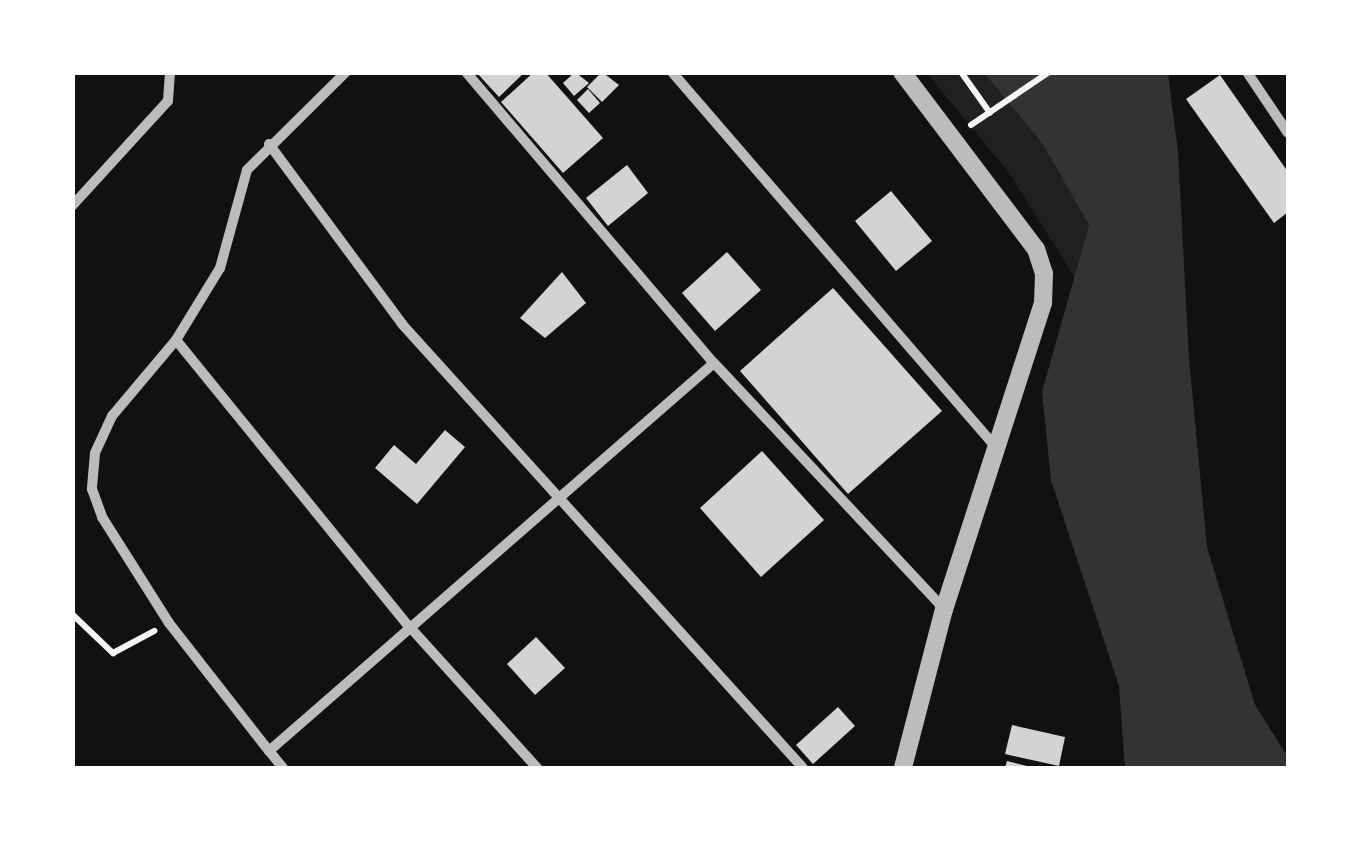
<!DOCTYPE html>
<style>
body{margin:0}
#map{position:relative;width:1361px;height:841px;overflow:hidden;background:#111;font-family:Poppins,sans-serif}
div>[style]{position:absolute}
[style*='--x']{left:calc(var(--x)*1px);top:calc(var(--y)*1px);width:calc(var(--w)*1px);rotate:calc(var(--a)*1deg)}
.green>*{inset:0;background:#202020}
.water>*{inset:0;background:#333}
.building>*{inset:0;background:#d3d3d3}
.path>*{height:6px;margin:-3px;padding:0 3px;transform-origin:3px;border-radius:3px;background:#f5f5f5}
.minor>*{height:10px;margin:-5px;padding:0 5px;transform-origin:5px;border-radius:5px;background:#bcbcbc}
.tertiary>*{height:18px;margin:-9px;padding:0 9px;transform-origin:9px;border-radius:9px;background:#bcbcbc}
span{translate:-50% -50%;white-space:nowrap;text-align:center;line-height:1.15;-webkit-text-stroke:8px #fff;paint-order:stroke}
.frame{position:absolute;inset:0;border:75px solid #fff;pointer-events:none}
</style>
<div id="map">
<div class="green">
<i style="clip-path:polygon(927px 73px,984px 73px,1042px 143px,1089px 225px,1076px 279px,1009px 173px)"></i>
</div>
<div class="water">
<i style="clip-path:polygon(984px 73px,1168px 73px,1178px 152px,1189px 359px,1207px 547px,1255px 705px,1288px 757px,1288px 768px,1125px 768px,1119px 686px,1051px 480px,1042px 392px,1089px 225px,1042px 143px)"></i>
</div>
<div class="building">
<i style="clip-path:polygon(476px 72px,525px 72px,499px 97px)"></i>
<i style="clip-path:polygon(534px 72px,545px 72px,603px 138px,563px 173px,501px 102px)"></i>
<i style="clip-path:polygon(575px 72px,589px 83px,574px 96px,563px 83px)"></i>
<i style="clip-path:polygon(602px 72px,619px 85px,602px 102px,587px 87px)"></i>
<i style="clip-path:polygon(1220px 75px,1288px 172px,1288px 212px,1274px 223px,1186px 99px)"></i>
<i style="clip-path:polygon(588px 89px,600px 103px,589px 113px,577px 100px)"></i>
<i style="clip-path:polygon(627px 165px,648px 193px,608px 226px,586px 198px)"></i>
<i style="clip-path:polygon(891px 191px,932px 241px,896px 271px,855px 221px)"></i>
<i style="clip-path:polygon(727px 252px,761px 290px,715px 331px,682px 293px)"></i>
<i style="clip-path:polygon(562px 272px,586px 303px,545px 338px,520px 318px)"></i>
<i style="clip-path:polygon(833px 288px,942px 411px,848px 494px,740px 371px)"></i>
<i style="clip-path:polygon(445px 430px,465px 447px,417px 504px,375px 468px,394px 445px,416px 464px)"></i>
<i style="clip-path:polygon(762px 451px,824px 520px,761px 577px,700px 508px)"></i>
<i style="clip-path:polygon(536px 637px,565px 668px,535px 695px,507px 664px)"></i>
<i style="clip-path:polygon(838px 707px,855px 726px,813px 764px,796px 745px)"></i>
<i style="clip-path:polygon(1012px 725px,1065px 737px,1059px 766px,1005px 754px)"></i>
<i style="clip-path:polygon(1007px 761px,1031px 767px,1031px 768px,1005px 768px)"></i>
</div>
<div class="path">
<i style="--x:961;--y:72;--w:50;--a:54.7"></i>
<i style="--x:971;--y:125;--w:94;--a:-34.2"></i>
<i style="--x:72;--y:614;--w:57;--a:43.6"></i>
<i style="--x:113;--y:653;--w:47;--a:-28.2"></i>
</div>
<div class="minor">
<i style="--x:346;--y:72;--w:139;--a:135.3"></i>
<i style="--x:247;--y:170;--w:102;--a:105.4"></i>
<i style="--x:220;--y:268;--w:84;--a:121.4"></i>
<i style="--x:176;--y:340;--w:367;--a:50.9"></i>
<i style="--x:408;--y:625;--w:193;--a:47.9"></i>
<i style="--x:466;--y:72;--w:382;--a:49.6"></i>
<i style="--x:714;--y:363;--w:337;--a:46.9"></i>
<i style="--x:672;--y:72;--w:496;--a:49.2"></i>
<i style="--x:1247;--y:72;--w:73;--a:56.1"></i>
<i style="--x:269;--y:144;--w:224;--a:53.5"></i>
<i style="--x:402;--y:324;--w:598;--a:47.91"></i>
<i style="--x:72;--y:206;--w:142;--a:-47.6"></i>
<i style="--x:168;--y:101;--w:29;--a:-86"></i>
<i style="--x:176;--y:340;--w:99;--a:130.1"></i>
<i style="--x:112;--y:416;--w:41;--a:114.7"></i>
<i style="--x:95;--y:453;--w:36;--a:95"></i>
<i style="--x:92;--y:489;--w:30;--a:70"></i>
<i style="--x:102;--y:517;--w:125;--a:57.7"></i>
<i style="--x:169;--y:623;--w:162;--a:52"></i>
<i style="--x:283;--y:768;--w:22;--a:-129"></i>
<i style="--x:269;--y:751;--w:590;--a:-41.09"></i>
</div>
<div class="tertiary">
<i style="--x:902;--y:72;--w:222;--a:52.9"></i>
<i style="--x:1036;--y:249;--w:26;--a:72"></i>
<i style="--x:1044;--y:274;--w:29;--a:92"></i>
<i style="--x:1043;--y:303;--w:322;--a:107.9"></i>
<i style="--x:944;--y:609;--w:164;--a:104.5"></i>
</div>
<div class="frame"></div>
</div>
